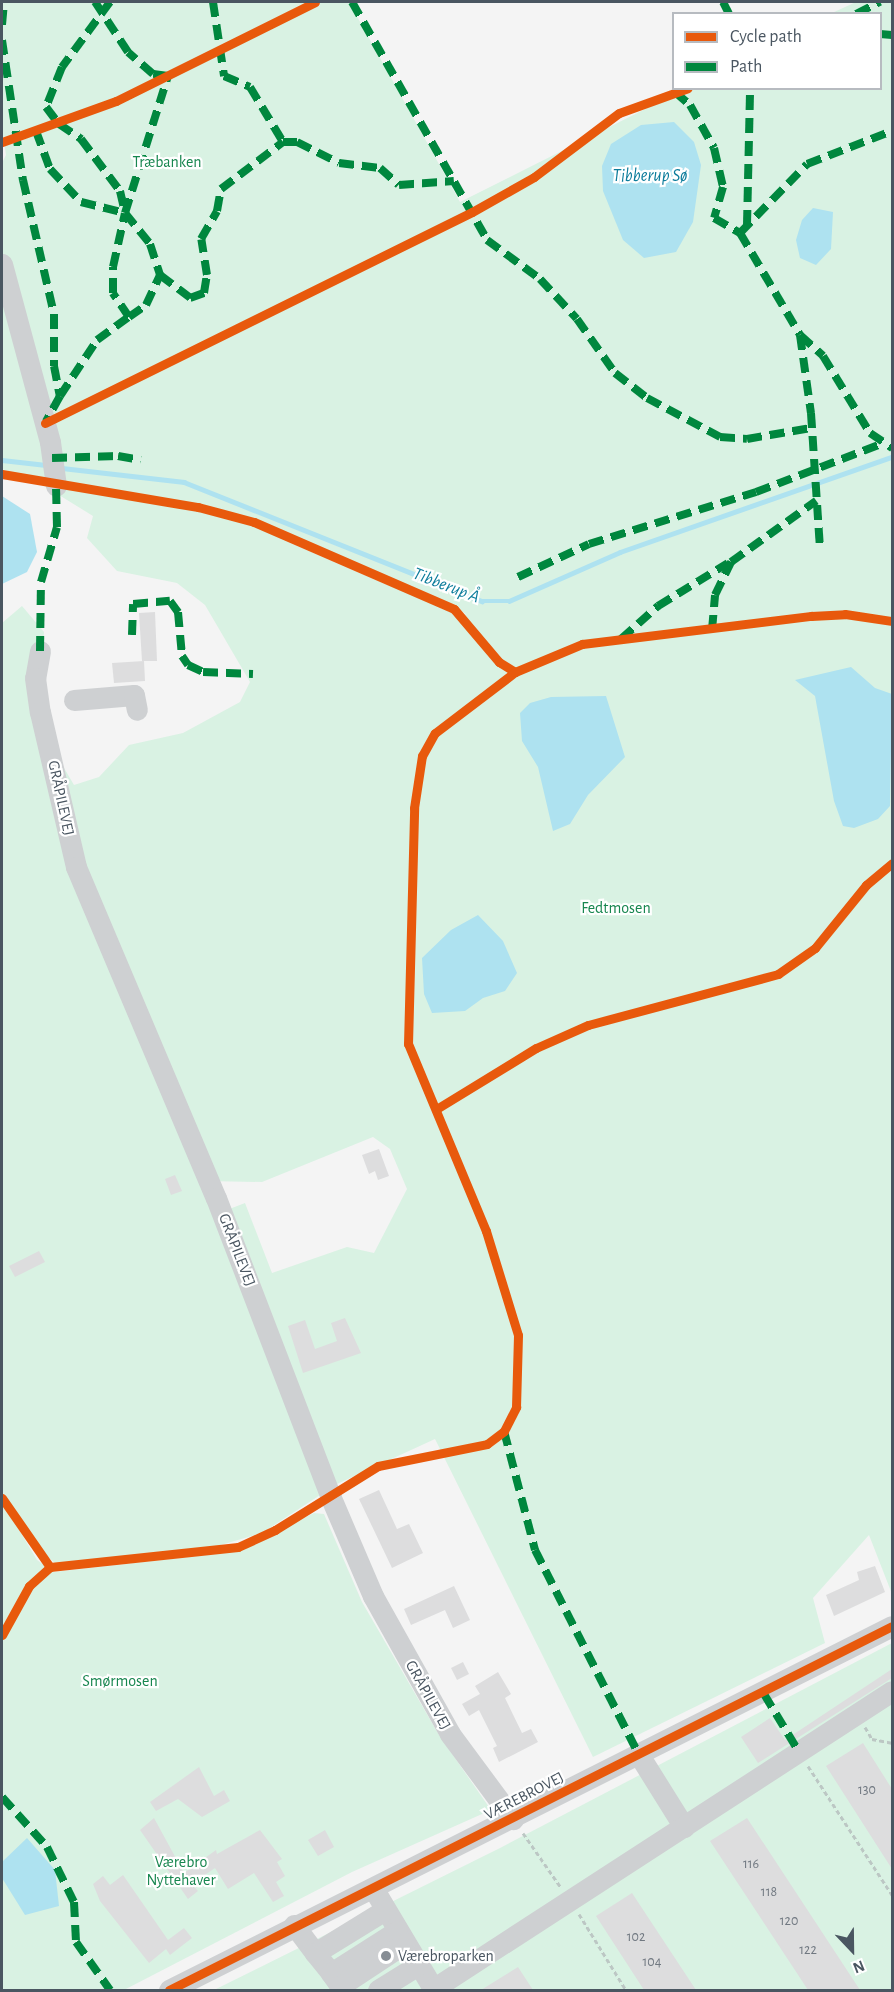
<!DOCTYPE html>
<meta charset="utf-8">
<style>
body{margin:0}
#map{position:relative;width:894px;height:1992px;overflow:hidden;background:#f4f4f4;font-family:"Alegreya Sans",sans-serif}
div>[style]{position:absolute}
[style*='--x']{left:calc(var(--x)*1px);top:calc(var(--y)*1px);width:calc(var(--w)*1px);rotate:calc(var(--a)*1deg)}
.green>*{inset:0;background:#d9f2e3}
.water>*{inset:0;background:#aee2f0}
.stream>*{height:4.5px;margin:-2.25px;padding:0 2.25px;transform-origin:2.25px;border-radius:2.25px;background:#aee2f0}
.building>*{inset:0;background:#ddddde}
.path>*{height:3px;margin-top:-1.5px;transform-origin:0;background:repeating-linear-gradient(90deg,#bcc7c4 0 4.5px,transparent 0 7.5px)}
.minor>*{height:21px;margin:-10.5px;padding:0 10.5px;transform-origin:10.5px;border-radius:10.5px;background:#ced0d2}
.quiet>*{height:8px;margin-top:-4px;transform-origin:0;background:repeating-linear-gradient(90deg,#00873e 0 15px,transparent 0 23px)}
.cycleway>*{height:9px;margin:-4.5px;padding:0 4.5px;transform-origin:4.5px;border-radius:4.5px;background:#e8590c}
.dots>*{width:16px;height:16px;translate:-50% -50%;box-sizing:border-box;border:3px solid #fff;border-radius:50%}
span{translate:-50% -50%;white-space:nowrap;text-align:center;line-height:1.15;-webkit-text-stroke:4.5px #fff;paint-order:stroke}
.number-label{font-size:14px;color:#707881}
.number-label span{-webkit-text-stroke-width:0}
.park-label{font-size:16px;color:#17864f}
.street-label{font-size:16px;color:#4a5661}
.poi-label{font-size:16px;color:#4a5661}
.left{translate:0 -50%;text-align:left}
.water-label{font-size:18px;color:#0c7c9b;font-style:italic}
.frame{position:absolute;inset:0;border:3px solid #4a5661;pointer-events:none}
.legend{position:absolute;left:672px;top:12px;width:210px;height:78px;box-sizing:border-box;background:#fff;border:2px solid #b7bbc0;margin:0;padding:8px 10px;list-style:none;font-size:18px;color:#4a5661}
.legend li{display:flex;align-items:center;gap:12px;height:30px}
.legend b{width:30px;border:2px solid #b7bbc0}
.north{position:absolute;left:822px;top:1920px;width:60px;height:60px;-webkit-text-stroke:4px #fff;paint-order:stroke;rotate:158deg;font-size:16px;font-weight:700;line-height:24px;text-align:center;color:#4a5661}
.north::after{content:'';display:block;margin:auto;width:21px;height:27px;background:#4a5661;clip-path:polygon(50% 0,100% 100%,50% 72%,0 100%)}
</style>
<div id="map">
<div class="green">
<i style="clip-path:polygon(evenodd,2px 2px,349px 2px,460px 202px,685px 89px,880px 88px,880px 14px,832px 13px,856px 2px,892px 2px,892px 1594px,869px 1535px,813px 1598px,825px 1643px,593px 1757px,435px 1439px,337px 1484px,262px 1533px,207px 1549px,55px 1563px,36px 1547px,2px 1493px,2px 623px,22px 606px,44px 632px,41px 684px,57px 756px,74px 785px,99px 777px,129px 745px,183px 733px,240px 702px,250px 682px,205px 605px,177px 583px,117px 571px,87px 538px,93px 516px,33px 479px,2px 469px,2px 281px,43px 399px,2px 252px,2px 163px,6px 155px,2px 129px,2px 2px,281px 539px,456px 607px,467px 615px,385px 584px,281px 539px,2px 2px,373px 1137px,390px 1149px,407px 1189px,374px 1253px,347px 1247px,272px 1273px,245px 1203px,219px 1213px,206px 1181px,262px 1182px,373px 1137px)"></i>
<i style="clip-path:polygon(2px 1501px,37px 1560px,54px 1572px,234px 1552px,314px 1513px,324px 1514px,362px 1602px,439px 1735px,491px 1810px,352px 1872px,124px 1990px,2px 1990px)"></i>
<i style="clip-path:polygon(892px 1643px,892px 1990px,214px 1990px,502px 1847px)"></i>
</div>
<div class="water">
<i style="clip-path:polygon(674px 122px,694px 142px,701px 165px,693px 222px,676px 252px,644px 258px,623px 240px,603px 191px,602px 166px,611px 144px,641px 125px)"></i>
<i style="clip-path:polygon(813px 208px,833px 212px,831px 249px,816px 265px,800px 258px,796px 240px,802px 220px)"></i>
<i style="clip-path:polygon(2px 496px,30px 514px,37px 552px,27px 572px,2px 584px)"></i>
<i style="clip-path:polygon(851px 667px,875px 688px,892px 694px,890px 806px,878px 819px,854px 828px,843px 826px,834px 801px,815px 696px,795px 680px)"></i>
<i style="clip-path:polygon(606px 696px,625px 757px,588px 795px,570px 824px,553px 831px,538px 767px,522px 741px,520px 713px,530px 703px,551px 697px)"></i>
<i style="clip-path:polygon(478px 915px,503px 941px,517px 973px,505px 991px,483px 998px,465px 1011px,432px 1013px,424px 994px,422px 958px,451px 930px)"></i>
<i style="clip-path:polygon(27px 1838px,55px 1870px,59px 1906px,25px 1915px,2px 1878px,2px 1862px)"></i>
</div>
<div class="stream">
<i style="--x:2;--y:460;--w:44;--a:6.5"></i>
<i style="--x:62;--y:468;--w:123;--a:6.5"></i>
<i style="--x:184;--y:482;--w:321;--a:21.8"></i>
<i style="--x:482;--y:601;--w:27;--a:0"></i>
<i style="--x:509;--y:601;--w:121;--a:-23.8"></i>
<i style="--x:620;--y:552;--w:288;--a:-19.3"></i>
</div>
<div class="building">
<i style="clip-path:polygon(155px 612px,157px 661px,142px 661px,139px 613px)"></i>
<i style="clip-path:polygon(144px 661px,145px 681px,114px 683px,112px 663px)"></i>
<i style="clip-path:polygon(379px 1149px,389px 1176px,378px 1180px,375px 1171px,369px 1174px,362px 1155px)"></i>
<i style="clip-path:polygon(175px 1175px,182px 1191px,171px 1195px,165px 1179px)"></i>
<i style="clip-path:polygon(39px 1251px,45px 1262px,15px 1277px,9px 1266px)"></i>
<i style="clip-path:polygon(345px 1318px,361px 1353px,303px 1373px,288px 1326px,305px 1320px,315px 1349px,337px 1341px,331px 1323px)"></i>
<i style="clip-path:polygon(379px 1490px,397px 1529px,409px 1524px,423px 1553px,392px 1568px,359px 1499px)"></i>
<i style="clip-path:polygon(875px 1566px,885px 1592px,834px 1616px,826px 1595px,859px 1580px,857px 1572px)"></i>
<i style="clip-path:polygon(454px 1586px,470px 1620px,453px 1628px,445px 1610px,411px 1625px,404px 1609px)"></i>
<i style="clip-path:polygon(463px 1662px,469px 1674px,457px 1680px,451px 1668px)"></i>
<i style="clip-path:polygon(892px 1669px,892px 1678px,758px 1763px,741px 1737px,770px 1718px,785px 1740px)"></i>
<i style="clip-path:polygon(498px 1672px,511px 1694px,505px 1698px,522px 1733px,531px 1729px,538px 1742px,499px 1762px,493px 1748px,497px 1746px,479px 1710px,469px 1716px,462px 1704px,480px 1694px,475px 1686px)"></i>
<i style="clip-path:polygon(863px 1743px,892px 1789px,892px 1869px,826px 1766px)"></i>
<i style="clip-path:polygon(199px 1767px,214px 1796px,224px 1790px,230px 1801px,202px 1817px,178px 1799px,156px 1811px,150px 1802px)"></i>
<i style="clip-path:polygon(154px 1818px,184px 1873px,216px 1850px,217px 1854px,260px 1830px,282px 1859px,277px 1862px,285px 1876px,276px 1882px,284px 1896px,273px 1902px,254px 1873px,228px 1889px,215px 1868px,192px 1884px,198px 1891px,188px 1899px,140px 1830px)"></i>
<i style="clip-path:polygon(747px 1818px,860px 1990px,808px 1990px,710px 1841px)"></i>
<i style="clip-path:polygon(325px 1830px,334px 1847px,318px 1856px,308px 1840px)"></i>
<i style="clip-path:polygon(123px 1875px,168px 1940px,184px 1928px,192px 1938px,170px 1955px,166px 1949px,149px 1963px,100px 1901px,93px 1884px,103px 1876px,110px 1885px)"></i>
<i style="clip-path:polygon(632px 1893px,696px 1990px,644px 1990px,596px 1916px)"></i>
<i style="clip-path:polygon(518px 1967px,533px 1990px,481px 1990px)"></i>
</div>
<div class="path">
<i style="--x:865;--y:1727;--w:14;--a:60"></i>
<i style="--x:872;--y:1739;--w:20;--a:11"></i>
<i style="--x:808;--y:1766;--w:154;--a:56.9"></i>
<i style="--x:523;--y:1833;--w:65;--a:55.1"></i>
<i style="--x:579;--y:1914;--w:89;--a:58.3"></i>
</div>
<div class="minor">
<i style="--x:2;--y:264;--w:184;--a:74.9"></i>
<i style="--x:50;--y:442;--w:44;--a:82.2"></i>
<i style="--x:40;--y:651;--w:27;--a:100"></i>
<i style="--x:35;--y:678;--w:34;--a:82"></i>
<i style="--x:40;--y:712;--w:159;--a:76.9"></i>
<i style="--x:76;--y:867;--w:359;--a:67.1"></i>
<i style="--x:216;--y:1198;--w:321;--a:69"></i>
<i style="--x:331;--y:1498;--w:107;--a:66.8"></i>
<i style="--x:373;--y:1596;--w:158;--a:60.8"></i>
<i style="--x:450;--y:1734;--w:106;--a:53.5"></i>
<i style="--x:74;--y:700;--w:60;--a:-4.8"></i>
<i style="--x:134;--y:695;--w:15;--a:79"></i>
<i style="--x:639;--y:1755;--w:85;--a:58"></i>
<i style="--x:373;--y:1888;--w:119;--a:59.1"></i>
<i style="--x:294;--y:1925;--w:35;--a:53"></i>
<i style="--x:315;--y:1953;--w:82;--a:-31.6"></i>
<i style="--x:315;--y:1953;--w:26;--a:51"></i>
<i style="--x:331;--y:1973;--w:78;--a:-32.5"></i>
<i style="--x:331;--y:1973;--w:16;--a:55"></i>
<i style="--x:340;--y:1986;--w:78;--a:-33.5"></i>
<i style="--x:433;--y:1989;--w:547;--a:-32.99"></i>
<i style="--x:169;--y:1990;--w:809;--a:-26.72"></i>
<i style="--x:378;--y:1990;--w:47;--a:-32"></i>
</div>
<div class="quiet">
<i style="--x:110;--y:2;--w:81;--a:126.4"></i>
<i style="--x:62;--y:67;--w:43;--a:111.8"></i>
<i style="--x:46;--y:107;--w:21;--a:53"></i>
<i style="--x:59;--y:124;--w:27;--a:34"></i>
<i style="--x:81;--y:139;--w:65;--a:53.1"></i>
<i style="--x:120;--y:191;--w:23;--a:77"></i>
<i style="--x:125;--y:213;--w:40;--a:51"></i>
<i style="--x:150;--y:244;--w:33;--a:72"></i>
<i style="--x:160;--y:275;--w:38;--a:37"></i>
<i style="--x:190;--y:298;--w:15;--a:-20"></i>
<i style="--x:204;--y:293;--w:18;--a:-81"></i>
<i style="--x:207;--y:275;--w:36;--a:-99"></i>
<i style="--x:201;--y:239;--w:32;--a:-60"></i>
<i style="--x:217;--y:211;--w:22;--a:-80"></i>
<i style="--x:221;--y:189;--w:78;--a:-37.2"></i>
<i style="--x:283;--y:142;--w:14;--a:0"></i>
<i style="--x:297;--y:142;--w:47;--a:26.6"></i>
<i style="--x:339;--y:163;--w:41;--a:7"></i>
<i style="--x:380;--y:168;--w:25;--a:42"></i>
<i style="--x:399;--y:185;--w:55;--a:-4.2"></i>
<i style="--x:213;--y:2;--w:75;--a:81.5"></i>
<i style="--x:224;--y:76;--w:28;--a:23"></i>
<i style="--x:250;--y:87;--w:64;--a:59"></i>
<i style="--x:352;--y:2;--w:274;--a:60.4"></i>
<i style="--x:487;--y:240;--w:66;--a:36.3"></i>
<i style="--x:540;--y:279;--w:54;--a:47.2"></i>
<i style="--x:577;--y:319;--w:66;--a:54.9"></i>
<i style="--x:615;--y:373;--w:41;--a:38"></i>
<i style="--x:647;--y:398;--w:83;--a:28.1"></i>
<i style="--x:720;--y:437;--w:27;--a:4"></i>
<i style="--x:747;--y:439;--w:65;--a:-9.8"></i>
<i style="--x:723;--y:2;--w:13;--a:63"></i>
<i style="--x:856;--y:14;--w:27;--a:-27"></i>
<i style="--x:2;--y:25;--w:23;--a:-85"></i>
<i style="--x:880;--y:34;--w:12;--a:5"></i>
<i style="--x:2;--y:40;--w:142;--a:81.5"></i>
<i style="--x:23;--y:180;--w:138;--a:77"></i>
<i style="--x:54;--y:314;--w:52;--a:90"></i>
<i style="--x:54;--y:366;--w:31;--a:79"></i>
<i style="--x:60;--y:396;--w:29;--a:119"></i>
<i style="--x:675;--y:92;--w:20;--a:41"></i>
<i style="--x:690;--y:105;--w:49;--a:60.8"></i>
<i style="--x:714;--y:148;--w:40;--a:77"></i>
<i style="--x:723;--y:187;--w:32;--a:106"></i>
<i style="--x:714;--y:218;--w:30;--a:30"></i>
<i style="--x:740;--y:233;--w:118;--a:59.5"></i>
<i style="--x:800;--y:335;--w:79;--a:82"></i>
<i style="--x:811;--y:413;--w:135;--a:86.2"></i>
<i style="--x:36;--y:131;--w:40;--a:69.8"></i>
<i style="--x:50;--y:169;--w:45;--a:46.8"></i>
<i style="--x:81;--y:202;--w:45;--a:14"></i>
<i style="--x:747;--y:225;--w:137;--a:-88.7"></i>
<i style="--x:740;--y:233;--w:96;--a:-45.8"></i>
<i style="--x:807;--y:164;--w:91;--a:-21.2"></i>
<i style="--x:129;--y:317;--w:21;--a:-35"></i>
<i style="--x:146;--y:305;--w:33;--a:-65"></i>
<i style="--x:800;--y:335;--w:31;--a:42"></i>
<i style="--x:823;--y:356;--w:90;--a:58.6"></i>
<i style="--x:870;--y:433;--w:27;--a:34"></i>
<i style="--x:60;--y:396;--w:67;--a:-56.5"></i>
<i style="--x:97;--y:340;--w:39;--a:-36"></i>
<i style="--x:129;--y:317;--w:29;--a:-124"></i>
<i style="--x:113;--y:293;--w:26;--a:-90"></i>
<i style="--x:113;--y:267;--w:55;--a:-77.5"></i>
<i style="--x:125;--y:213;--w:144;--a:-72.6"></i>
<i style="--x:168;--y:76;--w:15;--a:-172"></i>
<i style="--x:153;--y:74;--w:33;--a:-139"></i>
<i style="--x:128;--y:52;--w:60;--a:-123.4"></i>
<i style="--x:52;--y:458;--w:66;--a:-1.7"></i>
<i style="--x:118;--y:456;--w:23;--a:10"></i>
<i style="--x:518;--y:577;--w:78;--a:-24.9"></i>
<i style="--x:589;--y:544;--w:175;--a:-17.3"></i>
<i style="--x:756;--y:492;--w:134;--a:-21"></i>
<i style="--x:712;--y:630;--w:35;--a:-85"></i>
<i style="--x:715;--y:595;--w:37;--a:-64"></i>
<i style="--x:731;--y:562;--w:105;--a:-35.7"></i>
<i style="--x:132;--y:635;--w:31;--a:-88"></i>
<i style="--x:133;--y:604;--w:37;--a:-5"></i>
<i style="--x:170;--y:601;--w:14;--a:54"></i>
<i style="--x:178;--y:612;--w:44;--a:84.8"></i>
<i style="--x:182;--y:656;--w:11;--a:56"></i>
<i style="--x:188;--y:665;--w:17;--a:25"></i>
<i style="--x:203;--y:672;--w:50;--a:2.3"></i>
<i style="--x:621;--y:639;--w:50;--a:-41.7"></i>
<i style="--x:658;--y:606;--w:82;--a:-31.6"></i>
<i style="--x:40;--y:651;--w:69;--a:-89.2"></i>
<i style="--x:41;--y:582;--w:57;--a:-73.8"></i>
<i style="--x:57;--y:527;--w:41;--a:-91.4"></i>
<i style="--x:504;--y:1431;--w:123;--a:75.4"></i>
<i style="--x:535;--y:1550;--w:230;--a:63.1"></i>
<i style="--x:764;--y:1694;--w:68;--a:58.9"></i>
<i style="--x:2;--y:1797;--w:67;--a:48"></i>
<i style="--x:47;--y:1847;--w:61;--a:63.9"></i>
<i style="--x:74;--y:1902;--w:40;--a:87.1"></i>
<i style="--x:76;--y:1942;--w:59;--a:54.7"></i>
</div>
<div class="cycleway">
<i style="--x:2;--y:142;--w:121;--a:-19.8"></i>
<i style="--x:116;--y:101;--w:222;--a:-26.4"></i>
<i style="--x:45;--y:423;--w:476;--a:-26.3"></i>
<i style="--x:472;--y:212;--w:71;--a:-29.4"></i>
<i style="--x:534;--y:177;--w:106;--a:-37"></i>
<i style="--x:619;--y:113;--w:73;--a:-19.9"></i>
<i style="--x:2;--y:474;--w:199;--a:9.6"></i>
<i style="--x:198;--y:507;--w:58;--a:15"></i>
<i style="--x:254;--y:522;--w:218;--a:23.5"></i>
<i style="--x:454;--y:609;--w:70;--a:49.7"></i>
<i style="--x:499;--y:662;--w:19;--a:32"></i>
<i style="--x:438;--y:1108;--w:115;--a:-31.5"></i>
<i style="--x:536;--y:1048;--w:57;--a:-23.9"></i>
<i style="--x:588;--y:1025;--w:197;--a:-15"></i>
<i style="--x:778;--y:974;--w:45;--a:-35.1"></i>
<i style="--x:815;--y:948;--w:81;--a:-51"></i>
<i style="--x:866;--y:885;--w:34;--a:-40"></i>
<i style="--x:2;--y:1498;--w:84;--a:55.2"></i>
<i style="--x:2;--y:1635;--w:56;--a:-61.1"></i>
<i style="--x:29;--y:1586;--w:28;--a:-42"></i>
<i style="--x:50;--y:1567;--w:189;--a:-6.1"></i>
<i style="--x:238;--y:1547;--w:41;--a:-24.7"></i>
<i style="--x:275;--y:1530;--w:121;--a:-31.9"></i>
<i style="--x:378;--y:1466;--w:111;--a:-11.4"></i>
<i style="--x:487;--y:1444;--w:21;--a:-37"></i>
<i style="--x:504;--y:1431;--w:27;--a:-63"></i>
<i style="--x:516;--y:1407;--w:72;--a:-88.4"></i>
<i style="--x:518;--y:1335;--w:109;--a:-107.1"></i>
<i style="--x:486;--y:1231;--w:203;--a:-112.6"></i>
<i style="--x:408;--y:1044;--w:236;--a:-88.5"></i>
<i style="--x:414;--y:808;--w:53;--a:-81.3"></i>
<i style="--x:422;--y:756;--w:26;--a:-61"></i>
<i style="--x:435;--y:733;--w:101;--a:-37.3"></i>
<i style="--x:515;--y:672;--w:73;--a:-22.7"></i>
<i style="--x:582;--y:644;--w:231;--a:-7"></i>
<i style="--x:811;--y:616;--w:34;--a:-3"></i>
<i style="--x:845;--y:614;--w:48;--a:8.5"></i>
<i style="--x:169;--y:1990;--w:809;--a:-26.72"></i>
</div>
<div class="dots">
<i style="left:386px;top:1956px;background:#868d94"></i>
</div>
<div class="number-label">
<span style="left:867px;top:1790px">130</span>
<span style="left:751px;top:1864px">116</span>
<span style="left:769px;top:1892px">118</span>
<span style="left:789px;top:1921px">120</span>
<span style="left:636px;top:1937px">102</span>
<span style="left:808px;top:1950px">122</span>
<span style="left:652px;top:1962px">104</span>
</div>
<div class="park-label">
<span style="left:167px;top:162px">Træbanken</span>
<span style="left:616px;top:908px">Fedtmosen</span>
<span style="left:120px;top:1681px">Smørmosen</span>
<span style="left:181px;top:1871px">Værebro<br>Nyttehaver</span>
</div>
<div class="street-label">
<span style="left:61px;top:798px;rotate:78deg">GRÅPILEVEJ</span>
<span style="left:237px;top:1250px;rotate:69deg">GRÅPILEVEJ</span>
<span style="left:428px;top:1695px;rotate:61deg">GRÅPILEVEJ</span>
<span style="left:524px;top:1796px;rotate:-27deg">VÆREBROVEJ</span>
</div>
<div class="poi-label">
<span class="left" style="left:398px;top:1956px">Værebroparken</span>
</div>
<div class="water-label">
<span style="left:650px;top:176px">Tibberup Sø</span>
<span style="left:446px;top:586px;rotate:21deg">Tibberup Å</span>
</div>
<div class="frame"></div>
<ul class="legend">
<li><b style="height:8px;background:#e8590c"></b>Cycle path</li>
<li><b style="height:8px;background:#00873e"></b>Path</li>
</ul>
<div class="north">N</div>
</div>
